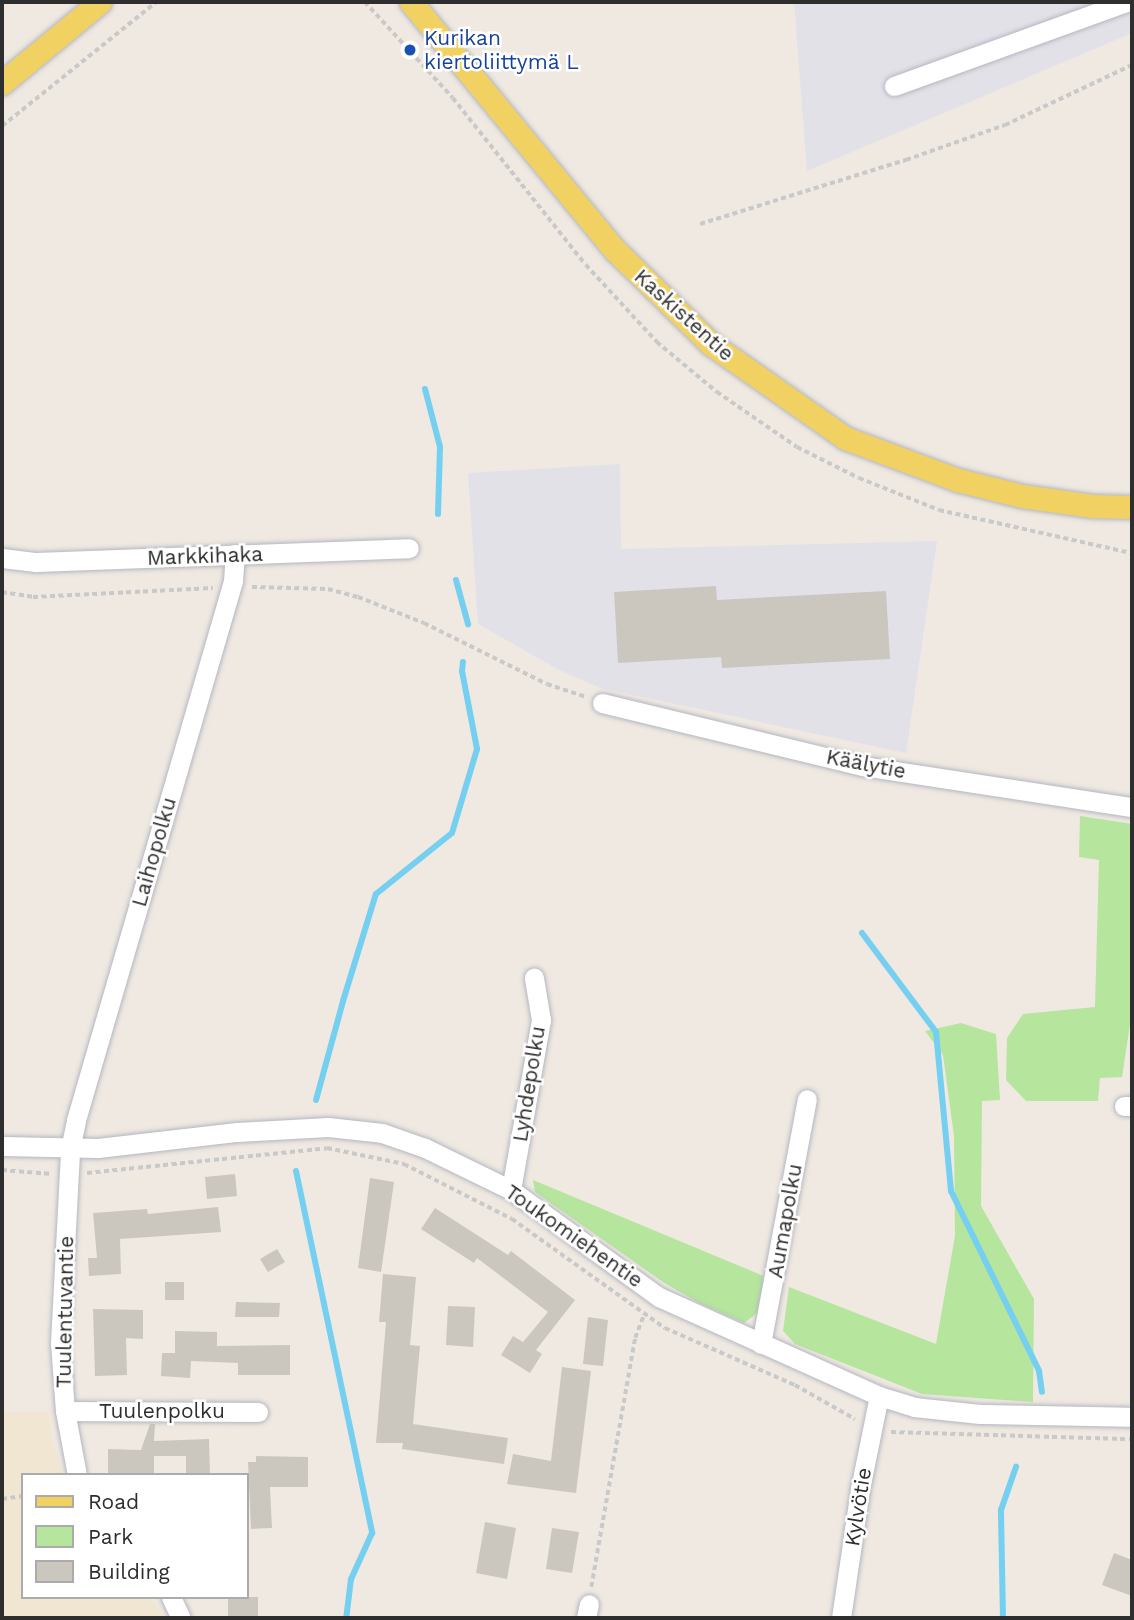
<!DOCTYPE html>
<meta charset="utf-8">
<style>
body{margin:0}
#map{position:relative;width:1134px;height:1620px;overflow:hidden;background:#efe9e1;font-family:"Work Sans",sans-serif}
div>[style]{position:absolute}
[style*='--x']{left:calc(var(--x)*1px);top:calc(var(--y)*1px);width:calc(var(--w)*1px);rotate:calc(var(--a)*1deg)}
.industrial>*{inset:0;background:#e3e1e8}
.education>*{inset:0;background:#f0e6d1}
.green>*{inset:0;background:#b6e59e}
.stream>*{height:6px;margin:-3px;padding:0 3px;transform-origin:3px;border-radius:3px;background:#75cff0}
.building>*{inset:0;background:#cbc7bf}
.path>*{height:3.5px;margin-top:-1.75px;transform-origin:0;background:repeating-linear-gradient(90deg,#c9c9c9 0 5px,transparent 0 8.5px)}
.roads{filter:drop-shadow(0 0 2px #b4b7c1) drop-shadow(0 0 2px #b4b7c1)}
.minor>*{height:19px;margin:-9.5px;padding:0 9.5px;transform-origin:9.5px;border-radius:9.5px;background:#fff}
.major>*{height:23px;margin:-11.5px;padding:0 11.5px;transform-origin:11.5px;border-radius:11.5px;background:#f2d163}
.dots>*{width:19px;height:19px;translate:-50% -50%;box-sizing:border-box;border:4px solid #fff;border-radius:50%}
span{translate:-50% -50%;white-space:nowrap;text-align:center;line-height:1.15;-webkit-text-stroke:5px #fff;paint-order:stroke}
.transit-label{font-size:21px;color:#164399}
.left{translate:0 -50%;text-align:left}
.street-label{font-size:21px;color:#2e2e2e}
.frame{position:absolute;inset:0;border:4px solid #2e2e2e;pointer-events:none}
.legend{position:absolute;left:21px;top:1473px;width:228px;height:126px;box-sizing:border-box;background:#fff;border:2px solid #ababab;margin:0;padding:9px 12px;list-style:none;font-size:21px;color:#2e2e2e}
.legend li{display:flex;align-items:center;gap:14px;height:35px}
.legend b{width:35px;border:2px solid #ababab}
</style>
<div id="map">
<div class="industrial">
<i style="clip-path:polygon(794px 2px,1132px 2px,1132px 33px,807px 171px)"></i>
<i style="clip-path:polygon(620px 464px,621px 549px,937px 541px,906px 753px,600px 688px,557px 669px,478px 624px,468px 473px)"></i>
</div>
<div class="education">
<i style="clip-path:polygon(2px 1412px,49px 1412px,52px 1440px,63px 1475px,23px 1475px,23px 1597px,150px 1597px,165px 1618px,2px 1618px)"></i>
</div>
<div class="green">
<i style="clip-path:polygon(1080px 816px,1132px 824px,1132px 1011px,1122px 1077px,1100px 1078px,1098px 1101px,1026px 1101px,1006px 1080px,1007px 1038px,1023px 1014px,1095px 1007px,1099px 860px,1079px 857px)"></i>
<i style="clip-path:polygon(961px 1023px,996px 1034px,1000px 1100px,982px 1101px,981px 1206px,1034px 1299px,1033px 1402px,922px 1394px,795px 1344px,783px 1331px,789px 1287px,936px 1344px,955px 1236px,954px 1136px,943px 1055px,925px 1031px)"></i>
<i style="clip-path:polygon(533px 1180px,766px 1277px,757px 1313px,744px 1323px,699px 1303px,663px 1282px,535px 1192px)"></i>
</div>
<div class="stream">
<i style="--x:425;--y:389;--w:60;--a:75.5"></i>
<i style="--x:440;--y:447;--w:67;--a:91.7"></i>
<i style="--x:456;--y:580;--w:46;--a:74.7"></i>
<i style="--x:862;--y:933;--w:124;--a:53.2"></i>
<i style="--x:936;--y:1032;--w:160;--a:84.6"></i>
<i style="--x:951;--y:1191;--w:200;--a:63.9"></i>
<i style="--x:1039;--y:1371;--w:21;--a:82"></i>
<i style="--x:316;--y:1100;--w:103;--a:-74.7"></i>
<i style="--x:343;--y:1001;--w:112;--a:-72.9"></i>
<i style="--x:376;--y:894;--w:97;--a:-38.8"></i>
<i style="--x:452;--y:833;--w:88;--a:-73.4"></i>
<i style="--x:477;--y:749;--w:79;--a:-100.9"></i>
<i style="--x:462;--y:671;--w:9;--a:-84"></i>
<i style="--x:296;--y:1171;--w:370;--a:78.1"></i>
<i style="--x:372;--y:1533;--w:51;--a:114.5"></i>
<i style="--x:351;--y:1579;--w:39;--a:97"></i>
<i style="--x:1003;--y:1618;--w:108;--a:-91.1"></i>
<i style="--x:1001;--y:1510;--w:46;--a:-70.8"></i>
</div>
<div class="building">
<i style="clip-path:polygon(716px 586px,717px 600px,886px 591px,890px 659px,722px 668px,721px 657px,618px 663px,614px 592px)"></i>
<i style="clip-path:polygon(235px 1174px,237px 1196px,207px 1199px,205px 1177px)"></i>
<i style="clip-path:polygon(370px 1178px,394px 1182px,381px 1272px,358px 1268px)"></i>
<i style="clip-path:polygon(218px 1207px,221px 1232px,120px 1239px,121px 1274px,89px 1276px,88px 1258px,97px 1258px,93px 1213px,147px 1209px,148px 1214px)"></i>
<i style="clip-path:polygon(435px 1208px,508px 1255px,511px 1251px,575px 1300px,536px 1350px,542px 1354px,530px 1373px,501px 1355px,513px 1336px,523px 1342px,548px 1312px,477px 1258px,474px 1263px,421px 1229px)"></i>
<i style="clip-path:polygon(277px 1249px,285px 1262px,268px 1272px,260px 1259px)"></i>
<i style="clip-path:polygon(383px 1274px,416px 1277px,410px 1345px,420px 1346px,413px 1424px,508px 1438px,504px 1464px,402px 1449px,403px 1443px,376px 1443px,386px 1322px,379px 1322px)"></i>
<i style="clip-path:polygon(165px 1282px,184px 1282px,184px 1300px,165px 1300px)"></i>
<i style="clip-path:polygon(236px 1302px,280px 1303px,279px 1317px,235px 1317px)"></i>
<i style="clip-path:polygon(448px 1306px,475px 1307px,473px 1347px,446px 1345px)"></i>
<i style="clip-path:polygon(93px 1309px,143px 1310px,143px 1339px,126px 1338px,127px 1375px,95px 1376px)"></i>
<i style="clip-path:polygon(588px 1317px,608px 1320px,603px 1366px,583px 1364px)"></i>
<i style="clip-path:polygon(175px 1331px,217px 1332px,217px 1346px,290px 1345px,290px 1375px,238px 1375px,238px 1363px,191px 1361px,190px 1378px,161px 1376px,162px 1353px,175px 1353px)"></i>
<i style="clip-path:polygon(562px 1367px,591px 1371px,576px 1493px,507px 1484px,513px 1454px,551px 1461px)"></i>
<i style="clip-path:polygon(150px 1424px,155px 1424px,154px 1441px,209px 1439px,210px 1475px,186px 1475px,186px 1456px,154px 1456px,154px 1475px,108px 1475px,108px 1449px,141px 1450px)"></i>
<i style="clip-path:polygon(256px 1456px,308px 1457px,308px 1487px,270px 1487px,272px 1528px,251px 1529px,248px 1462px,256px 1462px)"></i>
<i style="clip-path:polygon(485px 1522px,516px 1528px,507px 1579px,476px 1573px)"></i>
<i style="clip-path:polygon(552px 1528px,579px 1532px,572px 1573px,546px 1569px)"></i>
<i style="clip-path:polygon(1114px 1553px,1132px 1560px,1132px 1596px,1102px 1585px)"></i>
<i style="clip-path:polygon(228px 1597px,258px 1597px,258px 1618px,228px 1618px)"></i>
</div>
<div class="path">
<i style="--x:365;--y:2;--w:130;--a:47.5"></i>
<i style="--x:453;--y:98;--w:213;--a:51.5"></i>
<i style="--x:586;--y:265;--w:105;--a:47.3"></i>
<i style="--x:657;--y:342;--w:78;--a:39.8"></i>
<i style="--x:717;--y:392;--w:97;--a:34.5"></i>
<i style="--x:797;--y:447;--w:69;--a:26.6"></i>
<i style="--x:859;--y:478;--w:86;--a:21.8"></i>
<i style="--x:939;--y:510;--w:198;--a:12.6"></i>
<i style="--x:2;--y:126;--w:198;--a:-38.8"></i>
<i style="--x:700;--y:224;--w:216;--a:-17.3"></i>
<i style="--x:906;--y:160;--w:105;--a:-19.5"></i>
<i style="--x:1005;--y:125;--w:140;--a:-25.3"></i>
<i style="--x:252;--y:587;--w:76;--a:1.5"></i>
<i style="--x:328;--y:589;--w:31;--a:15"></i>
<i style="--x:358;--y:597;--w:71;--a:21.5"></i>
<i style="--x:424;--y:623;--w:137;--a:26.4"></i>
<i style="--x:547;--y:684;--w:41;--a:18.4"></i>
<i style="--x:2;--y:592;--w:31;--a:9"></i>
<i style="--x:33;--y:597;--w:180;--a:-2.9"></i>
<i style="--x:2;--y:1170;--w:50;--a:4.6"></i>
<i style="--x:87;--y:1173;--w:241;--a:-5.9"></i>
<i style="--x:327;--y:1148;--w:79;--a:11.7"></i>
<i style="--x:404;--y:1164;--w:121;--a:27"></i>
<i style="--x:512;--y:1219;--w:188;--a:35.5"></i>
<i style="--x:665;--y:1328;--w:142;--a:23.7"></i>
<i style="--x:795;--y:1385;--w:69;--a:29.5"></i>
<i style="--x:891;--y:1432;--w:241;--a:1.7"></i>
<i style="--x:2;--y:1499;--w:21;--a:-8"></i>
<i style="--x:591;--y:1587;--w:253;--a:-80"></i>
<i style="--x:635;--y:1338;--w:26;--a:-69"></i>
</div>
<div class="roads">
<div class="minor">
<i style="--x:894;--y:86;--w:247;--a:-19.9"></i>
<i style="--x:2;--y:558;--w:34;--a:7"></i>
<i style="--x:36;--y:562;--w:373;--a:-2.1"></i>
<i style="--x:602;--y:703;--w:268;--a:13.6"></i>
<i style="--x:863;--y:766;--w:272;--a:8.7"></i>
<i style="--x:1124;--y:1106;--w:8;--a:0"></i>
<i style="--x:2;--y:1146;--w:96;--a:1.2"></i>
<i style="--x:98;--y:1148;--w:140;--a:-6.6"></i>
<i style="--x:237;--y:1132;--w:91;--a:-3.1"></i>
<i style="--x:328;--y:1127;--w:54;--a:6.3"></i>
<i style="--x:382;--y:1133;--w:46;--a:19.2"></i>
<i style="--x:425;--y:1148;--w:96;--a:26"></i>
<i style="--x:511;--y:1190;--w:183;--a:35.9"></i>
<i style="--x:659;--y:1297;--w:241;--a:24.2"></i>
<i style="--x:879;--y:1396;--w:37;--a:17"></i>
<i style="--x:914;--y:1407;--w:66;--a:6.1"></i>
<i style="--x:980;--y:1414;--w:152;--a:1.1"></i>
<i style="--x:511;--y:1190;--w:173;--a:-80"></i>
<i style="--x:541;--y:1020;--w:43;--a:-99.5"></i>
<i style="--x:761;--y:1344;--w:249;--a:-79.4"></i>
<i style="--x:65;--y:1411;--w:193;--a:0.3"></i>
<i style="--x:77;--y:1475;--w:65;--a:-100.6"></i>
<i style="--x:65;--y:1411;--w:68;--a:-94.2"></i>
<i style="--x:60;--y:1343;--w:194;--a:-87"></i>
<i style="--x:70;--y:1149;--w:30;--a:-78"></i>
<i style="--x:76;--y:1120;--w:561;--a:-73.76"></i>
<i style="--x:233;--y:581;--w:27;--a:-86"></i>
<i style="--x:171;--y:1597;--w:23;--a:65"></i>
<i style="--x:586;--y:1618;--w:14;--a:-78"></i>
<i style="--x:841;--y:1618;--w:130;--a:-81.6"></i>
<i style="--x:860;--y:1489;--w:95;--a:-78.5"></i>
</div>
<div class="major">
<i style="--x:411;--y:2;--w:321;--a:50.6"></i>
<i style="--x:615;--y:250;--w:134;--a:44.4"></i>
<i style="--x:711;--y:344;--w:164;--a:35"></i>
<i style="--x:845;--y:438;--w:121;--a:20.4"></i>
<i style="--x:958;--y:480;--w:66;--a:14"></i>
<i style="--x:1022;--y:496;--w:71;--a:8.1"></i>
<i style="--x:1092;--y:506;--w:40;--a:1.4"></i>
<i style="--x:2;--y:83;--w:127;--a:-39.6"></i>
</div>
</div>
<div class="dots">
<i style="left:410px;top:50px;background:#1a4fb4"></i>
</div>
<div class="transit-label">
<span class="left" style="left:424px;top:50px">Kurikan<br>kiertoliittymä L</span>
</div>
<div class="street-label">
<span style="left:684px;top:315px;rotate:42deg">Kaskistentie</span>
<span style="left:205px;top:556px;rotate:-2deg">Markkihaka</span>
<span style="left:866px;top:764px;rotate:11deg">Käälytie</span>
<span style="left:154px;top:852px;rotate:-74deg">Laihopolku</span>
<span style="left:529px;top:1084px;rotate:-81deg">Lyhdepolku</span>
<span style="left:785px;top:1221px;rotate:-80deg">Aumapolku</span>
<span style="left:574px;top:1236px;rotate:35deg">Toukomiehentie</span>
<span style="left:65px;top:1312px;rotate:-89deg">Tuulentuvantie</span>
<span style="left:162px;top:1411px">Tuulenpolku</span>
<span style="left:858px;top:1507px;rotate:-81deg">Kylvötie</span>
</div>
<div class="frame"></div>
<ul class="legend">
<li><b style="height:9px;background:#f2d163"></b>Road</li>
<li><b style="height:19px;background:#b6e59e"></b>Park</li>
<li><b style="height:19px;background:#cbc7bf"></b>Building</li>
</ul>
</div>
